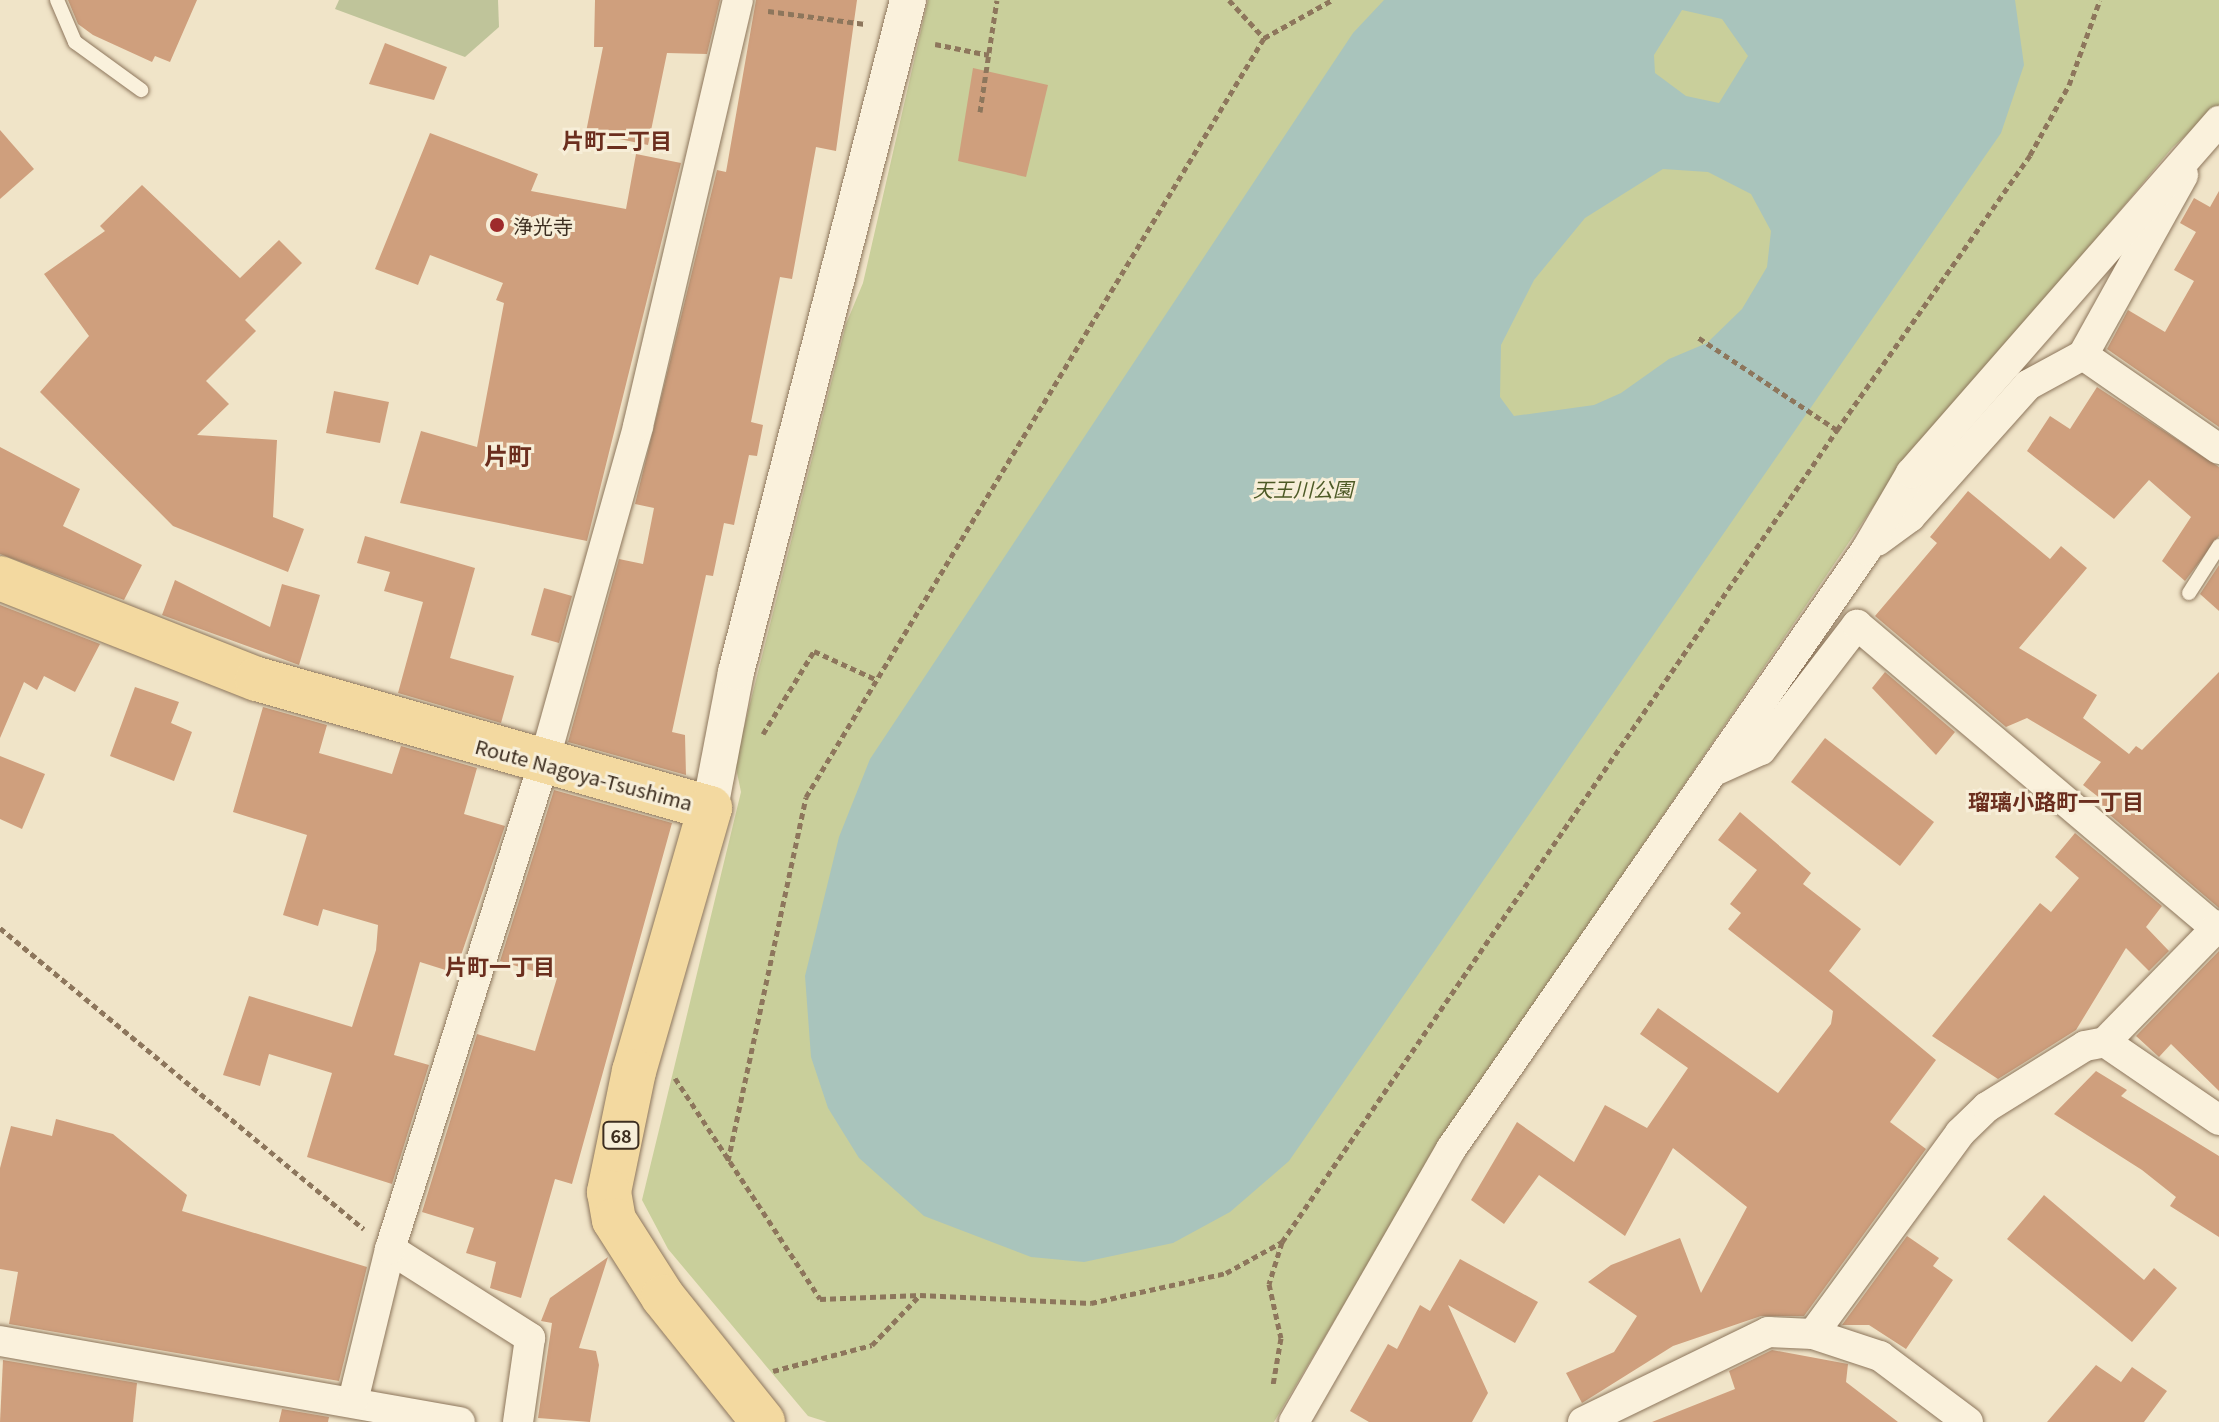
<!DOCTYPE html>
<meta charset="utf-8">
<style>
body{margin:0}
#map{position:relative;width:2219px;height:1422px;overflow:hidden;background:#f0e4c8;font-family:Georgia,"Noto Sans JP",serif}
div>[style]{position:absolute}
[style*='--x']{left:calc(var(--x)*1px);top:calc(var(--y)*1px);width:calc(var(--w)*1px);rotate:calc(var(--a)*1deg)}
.green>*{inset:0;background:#c9cf9b}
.cemetery>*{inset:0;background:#bfc49a}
.water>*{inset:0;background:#a9c4bc}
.building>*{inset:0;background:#cf9f7d}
.path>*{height:5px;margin-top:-2.5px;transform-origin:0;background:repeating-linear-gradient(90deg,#8d765c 0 6px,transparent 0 10px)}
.roads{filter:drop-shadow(0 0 2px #8d765c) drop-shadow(0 0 2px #8d765c)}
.service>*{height:14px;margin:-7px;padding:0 7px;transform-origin:7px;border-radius:7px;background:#faf1dc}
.minor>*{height:30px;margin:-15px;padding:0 15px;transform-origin:15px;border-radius:15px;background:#faf1dc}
.tertiary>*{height:36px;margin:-18px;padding:0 18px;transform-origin:18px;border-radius:18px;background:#faf1dc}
.primary>*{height:44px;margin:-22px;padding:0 22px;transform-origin:22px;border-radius:22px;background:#f3d9a0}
.dots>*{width:22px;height:22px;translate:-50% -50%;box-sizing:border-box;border:4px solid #f7eed8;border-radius:50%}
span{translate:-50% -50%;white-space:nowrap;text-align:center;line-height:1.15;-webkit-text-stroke:6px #f7eed8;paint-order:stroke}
.shield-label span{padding:2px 6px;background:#f7eed8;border:2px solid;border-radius:6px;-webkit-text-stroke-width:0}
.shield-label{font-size:18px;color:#3d2e20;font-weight:700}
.poi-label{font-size:20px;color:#3d2e20}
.left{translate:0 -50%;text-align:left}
.park-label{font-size:20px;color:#4d5a26;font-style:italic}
.street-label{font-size:20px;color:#3d2e20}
.neighbourhood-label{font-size:22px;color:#6b2e1e;font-weight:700}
.quarter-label{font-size:24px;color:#6b2e1e;font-weight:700}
</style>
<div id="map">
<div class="green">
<i style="clip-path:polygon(928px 0,2219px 0,2219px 105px,2172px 148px,1873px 507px,1440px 1143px,1274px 1422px,827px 1422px,808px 1416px,668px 1249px,642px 1200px,741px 792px,735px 763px,846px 324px,863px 283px)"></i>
</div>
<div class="cemetery">
<i style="clip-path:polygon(339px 0,498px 0,499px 27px,465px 57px,335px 9px)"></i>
</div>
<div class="water">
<i style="clip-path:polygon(evenodd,1384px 0,2015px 0,2024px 65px,2001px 133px,1289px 1161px,1230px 1212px,1173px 1243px,1084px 1262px,1031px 1257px,924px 1216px,859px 1158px,828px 1108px,811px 1057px,805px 976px,839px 837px,870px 759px,1353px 33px,1384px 0,1682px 10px,1722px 19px,1748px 56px,1719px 103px,1686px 96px,1655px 73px,1654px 55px,1682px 10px,1384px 0,1663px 169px,1708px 172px,1751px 194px,1771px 231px,1767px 267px,1742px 309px,1707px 343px,1669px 359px,1621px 393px,1594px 405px,1514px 416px,1500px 397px,1501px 345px,1534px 280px,1585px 218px,1663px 169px)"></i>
</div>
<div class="building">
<i style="clip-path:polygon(68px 0,197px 0,170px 62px,155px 56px,152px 62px,93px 35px,78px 24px)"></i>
<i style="clip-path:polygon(595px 0,720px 0,707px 54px,667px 53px,648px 145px,586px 132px,603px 47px,594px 47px)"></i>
<i style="clip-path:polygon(756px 0,857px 0,836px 151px,816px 147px,792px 279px,780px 277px,751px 422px,763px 425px,757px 456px,749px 455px,734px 525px,724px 523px,713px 576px,706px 575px,672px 732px,685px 735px,686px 775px,568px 742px,619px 559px,643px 564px,654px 508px,635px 504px,717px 170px,726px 172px)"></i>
<i style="clip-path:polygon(385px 43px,447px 67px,434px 100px,369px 84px)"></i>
<i style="clip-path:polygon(973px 68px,1048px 85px,1026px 177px,958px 161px)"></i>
<i style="clip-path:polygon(0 130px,34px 169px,0 199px)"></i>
<i style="clip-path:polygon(430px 133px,538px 174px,531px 191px,626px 209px,636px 154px,681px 163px,587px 541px,400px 503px,421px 431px,477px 447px,504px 303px,496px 300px,503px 283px,430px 255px,418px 285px,375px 269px)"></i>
<i style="clip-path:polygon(142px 185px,240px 278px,279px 240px,302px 263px,245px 320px,256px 331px,206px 381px,229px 404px,197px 435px,277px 440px,273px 517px,304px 529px,288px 572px,173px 526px,40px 392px,89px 336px,44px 274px,105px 231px,100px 226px)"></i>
<i style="clip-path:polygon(2219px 191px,2219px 427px,2107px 349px,2128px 310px,2165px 332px,2194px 281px,2174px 270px,2196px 232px,2180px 223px,2194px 198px,2210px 207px)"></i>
<i style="clip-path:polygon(2097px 387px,2219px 467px,2219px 536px,2185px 581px,2162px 561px,2191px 517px,2149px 480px,2114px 519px,2027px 451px,2050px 416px,2070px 429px)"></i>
<i style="clip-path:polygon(334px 391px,389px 402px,380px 443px,326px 433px)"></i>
<i style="clip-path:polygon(0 447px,80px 489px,63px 526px,142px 565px,124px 600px,0 554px)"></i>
<i style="clip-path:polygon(1968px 491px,2050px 559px,2061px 546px,2087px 568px,2019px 648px,2097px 695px,2083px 718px,2129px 754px,2136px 746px,2142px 750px,2219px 672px,2219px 908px,2097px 804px,2101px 799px,2083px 785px,2101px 762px,2027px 718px,2006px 727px,1875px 616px,1937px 543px,1930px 537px)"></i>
<i style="clip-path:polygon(365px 536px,475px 568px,450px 658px,514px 676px,501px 723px,398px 693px,423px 602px,384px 591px,390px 572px,357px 563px)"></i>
<i style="clip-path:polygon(2219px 565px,2219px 611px,2200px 594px)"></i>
<i style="clip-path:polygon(175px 580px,270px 627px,282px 584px,320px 595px,299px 665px,162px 615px)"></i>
<i style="clip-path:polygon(544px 588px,572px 596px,559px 643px,531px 635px)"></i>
<i style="clip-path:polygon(0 605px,100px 644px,75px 692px,44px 676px,37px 690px,24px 682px,0 738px)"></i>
<i style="clip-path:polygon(1885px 672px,1955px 732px,1936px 755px,1872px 688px)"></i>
<i style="clip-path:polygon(135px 687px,179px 702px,171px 723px,192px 732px,174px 781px,110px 756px)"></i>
<i style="clip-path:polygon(263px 707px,327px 725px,319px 753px,392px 774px,401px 746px,477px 768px,464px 814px,505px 826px,455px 973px,420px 962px,394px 1055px,429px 1065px,392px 1184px,307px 1157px,332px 1073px,269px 1054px,260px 1086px,223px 1075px,249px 996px,352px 1027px,376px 950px,378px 925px,323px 909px,318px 926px,283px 915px,307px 835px,233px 812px)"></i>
<i style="clip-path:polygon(1825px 738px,1934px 822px,1900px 866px,1791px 782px)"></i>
<i style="clip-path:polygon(0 756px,45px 774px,22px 829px,0 819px)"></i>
<i style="clip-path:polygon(554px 790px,672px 823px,572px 1184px,555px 1179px,521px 1298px,490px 1288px,496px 1262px,466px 1253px,474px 1228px,422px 1212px,477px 1034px,535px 1051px,557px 978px,500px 961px)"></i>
<i style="clip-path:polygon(1740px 812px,1811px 873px,1803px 884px,1861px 929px,1829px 971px,1936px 1060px,1890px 1122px,1926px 1149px,1804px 1316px,1761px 1316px,1673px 1346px,1582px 1403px,1566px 1373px,1614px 1352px,1637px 1316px,1588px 1282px,1611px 1265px,1680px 1238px,1701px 1293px,1747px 1207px,1673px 1148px,1625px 1236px,1539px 1175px,1504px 1224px,1471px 1200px,1517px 1122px,1574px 1162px,1605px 1105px,1647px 1128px,1688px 1068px,1640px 1034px,1658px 1008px,1778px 1093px,1831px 1024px,1833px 1011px,1728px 929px,1741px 913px,1730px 904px,1757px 870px,1718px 840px)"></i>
<i style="clip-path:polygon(2075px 833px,2162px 906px,2146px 927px,2169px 951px,2149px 971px,2126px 948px,2076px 1030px,1998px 1079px,1932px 1036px,2040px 903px,2051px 912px,2079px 878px,2055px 857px)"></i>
<i style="clip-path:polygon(2219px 951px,2219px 1091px,2171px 1044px,2159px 1057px,2136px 1036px)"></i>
<i style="clip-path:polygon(2096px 1071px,2127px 1090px,2121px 1096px,2219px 1156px,2219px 1237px,2170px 1206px,2176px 1197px,2142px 1170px,2054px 1114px)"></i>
<i style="clip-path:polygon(56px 1119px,113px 1134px,187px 1195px,182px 1211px,367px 1267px,339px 1381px,9px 1324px,18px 1272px,0 1269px,0 1168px,11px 1126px,52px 1136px)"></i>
<i style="clip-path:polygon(2044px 1195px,2144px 1280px,2154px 1268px,2177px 1288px,2132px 1342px,2007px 1239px)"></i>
<i style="clip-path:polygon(1907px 1236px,1939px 1258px,1933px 1266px,1953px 1280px,1906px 1349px,1869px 1325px,1842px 1325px)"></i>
<i style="clip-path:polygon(608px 1257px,579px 1348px,596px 1351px,599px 1365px,590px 1422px,538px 1418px,552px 1323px,541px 1321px,550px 1298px)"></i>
<i style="clip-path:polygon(1460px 1259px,1538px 1302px,1515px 1343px,1448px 1305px,1488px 1393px,1472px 1422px,1369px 1422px,1350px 1411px,1388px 1344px,1397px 1349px,1420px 1305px,1430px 1311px)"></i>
<i style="clip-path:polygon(1772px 1350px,1848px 1364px,1846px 1382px,1898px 1422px,1652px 1422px,1735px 1389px,1729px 1371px)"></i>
<i style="clip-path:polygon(3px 1360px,137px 1383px,133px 1422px,0 1422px)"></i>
<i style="clip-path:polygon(2096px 1365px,2121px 1382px,2132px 1367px,2167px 1391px,2144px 1422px,2047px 1422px)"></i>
<i style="clip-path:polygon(282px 1409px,329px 1417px,328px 1422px,279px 1422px)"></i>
</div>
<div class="path">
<i style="--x:1229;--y:0;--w:52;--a:47.4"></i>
<i style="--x:768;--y:11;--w:98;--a:7.6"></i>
<i style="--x:935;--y:44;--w:55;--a:11.5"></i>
<i style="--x:980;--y:112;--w:113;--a:-81.4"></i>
<i style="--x:1837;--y:430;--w:336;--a:-54.9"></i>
<i style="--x:2030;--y:155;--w:80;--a:-60.9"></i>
<i style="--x:2069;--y:85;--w:90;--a:-70"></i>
<i style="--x:763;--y:734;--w:97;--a:-58.4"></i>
<i style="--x:814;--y:651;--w:69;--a:24.7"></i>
<i style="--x:0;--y:928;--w:472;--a:39.6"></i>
<i style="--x:675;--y:1078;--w:264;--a:56.7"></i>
<i style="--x:820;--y:1299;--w:100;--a:-2.3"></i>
<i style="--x:728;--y:1161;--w:372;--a:-77.9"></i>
<i style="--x:806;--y:797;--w:886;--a:-58.89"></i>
<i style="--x:1264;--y:38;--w:78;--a:-29.2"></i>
<i style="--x:1282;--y:1242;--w:984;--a:-55.65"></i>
<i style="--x:1837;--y:430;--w:169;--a:-146.3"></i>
<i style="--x:773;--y:1371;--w:102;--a:-14.7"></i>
<i style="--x:872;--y:1345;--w:69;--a:-46.2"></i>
<i style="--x:920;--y:1295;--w:171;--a:2.7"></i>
<i style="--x:1091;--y:1303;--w:138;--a:-12.5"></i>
<i style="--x:1226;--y:1273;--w:64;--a:-29"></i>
<i style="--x:1282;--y:1242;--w:44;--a:107.2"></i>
<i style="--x:1269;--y:1284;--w:55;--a:77.5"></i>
<i style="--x:1281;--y:1338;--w:48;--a:99.7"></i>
</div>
<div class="roads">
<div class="service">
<i style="--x:57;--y:0;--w:46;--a:66.8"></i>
<i style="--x:75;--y:42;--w:82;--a:36"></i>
<i style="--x:2189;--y:593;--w:56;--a:-57.4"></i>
</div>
<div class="minor">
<i style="--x:2083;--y:355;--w:206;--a:-60.9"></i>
<i style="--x:1877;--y:541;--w:41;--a:-36"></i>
<i style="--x:1910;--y:517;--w:177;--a:-48.2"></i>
<i style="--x:2028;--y:385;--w:63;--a:-28.6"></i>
<i style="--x:2083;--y:355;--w:165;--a:34.7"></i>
<i style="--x:1714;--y:771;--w:51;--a:-24.1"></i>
<i style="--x:1761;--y:750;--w:158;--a:-52.5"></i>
<i style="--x:1857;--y:625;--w:469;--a:40.2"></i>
<i style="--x:2105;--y:1042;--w:163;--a:-45.7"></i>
<i style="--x:390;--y:1249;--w:166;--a:32.4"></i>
<i style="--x:530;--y:1338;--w:85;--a:98.1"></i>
<i style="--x:1813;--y:1334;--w:249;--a:-53.8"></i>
<i style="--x:1960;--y:1133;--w:37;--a:-44"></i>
<i style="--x:1987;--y:1107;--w:115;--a:-31.9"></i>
<i style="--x:2085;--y:1046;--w:20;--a:-11"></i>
<i style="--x:2105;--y:1042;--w:138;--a:34.4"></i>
<i style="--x:0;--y:1341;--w:467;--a:10"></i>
<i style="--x:353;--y:1401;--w:156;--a:-76.3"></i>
<i style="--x:390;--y:1249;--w:508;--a:-72.46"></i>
<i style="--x:543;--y:765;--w:352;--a:-74.3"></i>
<i style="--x:638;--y:426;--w:438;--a:-76.8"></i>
<i style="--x:1294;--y:1422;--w:315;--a:-60.1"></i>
<i style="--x:1451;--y:1149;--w:729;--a:-55.28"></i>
<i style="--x:1866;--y:550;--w:89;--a:-59.7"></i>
<i style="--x:1911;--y:473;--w:468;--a:-48.8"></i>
<i style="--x:1583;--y:1422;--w:206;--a:-25.9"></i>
<i style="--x:1768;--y:1332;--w:45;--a:2.5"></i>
<i style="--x:1813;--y:1334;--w:71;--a:18.2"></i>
<i style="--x:1880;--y:1356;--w:110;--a:36.9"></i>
</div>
<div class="tertiary">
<i style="--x:710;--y:808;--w:138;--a:-79.2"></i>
<i style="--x:736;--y:672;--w:694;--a:-75.64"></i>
</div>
<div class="primary">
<i style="--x:0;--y:578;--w:276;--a:21.5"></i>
<i style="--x:257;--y:679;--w:471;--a:15.9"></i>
<i style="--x:710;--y:808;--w:274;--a:106.1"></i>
<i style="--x:634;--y:1071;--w:124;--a:101.7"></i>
<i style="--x:609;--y:1192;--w:28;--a:80"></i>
<i style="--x:614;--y:1220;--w:91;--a:57.5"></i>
<i style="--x:663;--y:1297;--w:160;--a:51.3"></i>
</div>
</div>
<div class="dots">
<i style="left:497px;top:225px;background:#9e2a2b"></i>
</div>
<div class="shield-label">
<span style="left:621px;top:1135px">68</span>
</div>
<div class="poi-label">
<span class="left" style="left:513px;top:225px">浄光寺</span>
</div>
<div class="park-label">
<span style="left:1303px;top:488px">天王川公園</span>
</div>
<div class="street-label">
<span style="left:584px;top:774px;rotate:15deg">Route Nagoya-Tsushima</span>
</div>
<div class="neighbourhood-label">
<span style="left:617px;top:140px">片町二丁目</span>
<span style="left:2056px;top:801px">瑠璃小路町一丁目</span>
<span style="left:500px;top:966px">片町一丁目</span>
</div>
<div class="quarter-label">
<span style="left:508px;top:455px">片町</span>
</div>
</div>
